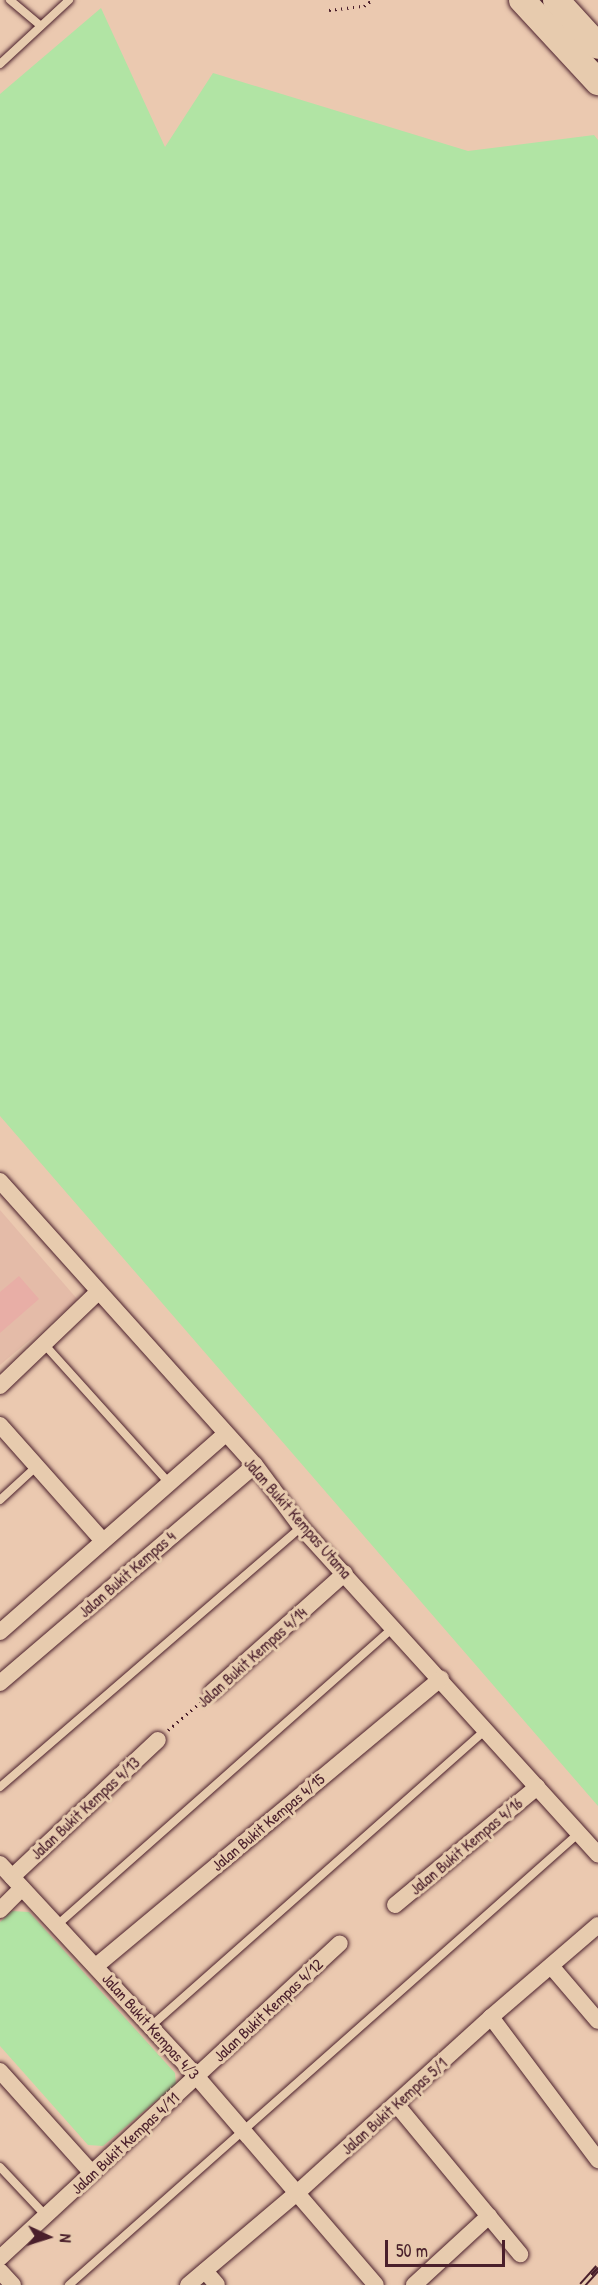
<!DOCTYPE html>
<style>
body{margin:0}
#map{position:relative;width:598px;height:2285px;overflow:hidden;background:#ebc9b0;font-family:"Patrick Hand",sans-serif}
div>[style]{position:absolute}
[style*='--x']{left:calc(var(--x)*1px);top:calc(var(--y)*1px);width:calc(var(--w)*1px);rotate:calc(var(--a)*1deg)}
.built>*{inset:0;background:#e4bba8}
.green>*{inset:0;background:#b1e4a4}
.building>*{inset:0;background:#e8aea6}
.path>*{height:3px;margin-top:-1.5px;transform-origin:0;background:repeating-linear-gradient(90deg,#4a1f2b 0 1.5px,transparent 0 6px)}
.roads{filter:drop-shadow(0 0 2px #4a1f2b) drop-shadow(0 0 2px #4a1f2b)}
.service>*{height:8px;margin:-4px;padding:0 4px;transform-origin:4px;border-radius:4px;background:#e7cbae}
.minor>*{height:16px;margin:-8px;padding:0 8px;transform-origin:8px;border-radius:8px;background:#e7cbae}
.primary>*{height:26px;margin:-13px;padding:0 13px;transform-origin:13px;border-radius:13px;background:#e7cbae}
.rail>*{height:7px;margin-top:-3.5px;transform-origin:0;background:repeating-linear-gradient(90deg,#e7cbae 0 14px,#4a1f2b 0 28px);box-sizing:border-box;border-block:2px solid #4a1f2b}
span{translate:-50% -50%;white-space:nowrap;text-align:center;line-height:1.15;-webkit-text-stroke:6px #e7cbae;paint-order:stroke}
.street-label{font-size:16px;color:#4a1f2b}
.north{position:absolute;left:18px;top:2207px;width:60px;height:60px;-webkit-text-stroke:4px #e7cbae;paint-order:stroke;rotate:94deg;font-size:16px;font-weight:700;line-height:24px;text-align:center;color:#4a1f2b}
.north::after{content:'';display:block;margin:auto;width:21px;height:27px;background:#4a1f2b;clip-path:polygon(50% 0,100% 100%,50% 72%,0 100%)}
.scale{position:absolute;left:385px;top:2240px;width:120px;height:27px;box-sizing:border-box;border:3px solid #4a1f2b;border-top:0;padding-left:8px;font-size:18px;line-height:21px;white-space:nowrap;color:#4a1f2b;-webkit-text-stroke:4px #e7cbae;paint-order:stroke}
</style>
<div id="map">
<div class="built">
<i style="clip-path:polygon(0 1210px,78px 1300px,0 1365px)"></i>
</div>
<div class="green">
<i style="clip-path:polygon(101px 8px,165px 147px,213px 73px,468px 151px,594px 135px,598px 140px,598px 1806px,0 1116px,0 94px)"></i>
<i style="clip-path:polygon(12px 1911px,29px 1912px,175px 2073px,176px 2084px,103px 2146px,88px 2145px,0 2046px,0 1922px)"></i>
</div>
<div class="building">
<i style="clip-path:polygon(19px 1276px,39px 1299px,0 1333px,0 1292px)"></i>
</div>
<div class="path">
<i style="--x:329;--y:10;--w:35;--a:-7"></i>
<i style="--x:364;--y:6;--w:10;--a:-37"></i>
<i style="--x:168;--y:1730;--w:45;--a:-40.5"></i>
</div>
<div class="roads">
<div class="service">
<i style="--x:10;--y:0;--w:40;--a:40"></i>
<i style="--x:0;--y:64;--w:94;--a:-42.8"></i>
<i style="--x:44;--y:1344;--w:187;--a:48"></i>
<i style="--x:0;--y:1500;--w:50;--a:-42.6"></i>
<i style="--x:0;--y:1787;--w:398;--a:-40.8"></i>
<i style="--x:56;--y:1926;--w:450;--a:-41.5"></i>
<i style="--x:151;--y:2026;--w:447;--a:-41.5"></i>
<i style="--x:0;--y:2167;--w:67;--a:46.8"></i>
<i style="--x:69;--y:2285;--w:681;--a:-41.55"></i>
</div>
<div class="minor">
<i style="--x:0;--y:1181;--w:382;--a:48.1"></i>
<i style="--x:255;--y:1465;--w:77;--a:53.4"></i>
<i style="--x:301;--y:1527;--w:442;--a:47.8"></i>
<i style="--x:0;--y:1386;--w:136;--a:-43.8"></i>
<i style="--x:0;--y:1425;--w:155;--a:48.4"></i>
<i style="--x:0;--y:1632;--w:300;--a:-41.3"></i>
<i style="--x:0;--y:1683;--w:335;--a:-40.5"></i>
<i style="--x:212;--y:1692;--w:178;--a:-41.8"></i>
<i style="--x:0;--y:1864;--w:290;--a:47.2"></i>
<i style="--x:197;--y:2077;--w:274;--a:49.3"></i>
<i style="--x:12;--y:1877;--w:200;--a:-43.2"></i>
<i style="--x:395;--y:1905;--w:185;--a:-39.7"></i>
<i style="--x:0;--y:1910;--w:31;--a:-45"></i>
<i style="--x:96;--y:1966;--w:449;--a:-39.8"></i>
<i style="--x:551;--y:1966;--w:72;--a:49.5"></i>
<i style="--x:491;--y:2017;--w:179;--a:53.2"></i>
<i style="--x:0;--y:2071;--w:137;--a:48"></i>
<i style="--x:396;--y:2104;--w:195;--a:50.4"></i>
<i style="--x:0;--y:2258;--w:463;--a:-42.8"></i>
<i style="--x:0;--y:2271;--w:19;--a:47"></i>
<i style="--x:205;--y:2271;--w:18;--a:49"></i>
<i style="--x:188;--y:2285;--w:143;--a:-40.2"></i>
<i style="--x:297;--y:2193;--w:262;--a:-42.2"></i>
<i style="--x:491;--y:2017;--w:141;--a:-40.7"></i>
<i style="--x:414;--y:2285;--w:102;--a:-42.6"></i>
</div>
<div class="primary">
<i style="--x:522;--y:0;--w:112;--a:47.2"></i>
<i style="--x:556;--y:0;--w:62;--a:47.6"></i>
</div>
</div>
<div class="rail">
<i style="--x:582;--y:2285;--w:24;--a:-48"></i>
</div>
<div class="street-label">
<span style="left:298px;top:1518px;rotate:49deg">Jalan Bukit Kempas Utama</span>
<span style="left:127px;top:1574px;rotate:-41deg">Jalan Bukit Kempas 4</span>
<span style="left:252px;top:1657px;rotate:-42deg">Jalan Bukit Kempas 4/14</span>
<span style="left:85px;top:1808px;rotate:-43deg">Jalan Bukit Kempas 4/13</span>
<span style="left:268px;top:1822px;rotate:-40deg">Jalan Bukit Kempas 4/15</span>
<span style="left:466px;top:1846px;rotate:-40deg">Jalan Bukit Kempas 4/16</span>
<span style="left:268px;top:2010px;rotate:-43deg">Jalan Bukit Kempas 4/12</span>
<span style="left:151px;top:2026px;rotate:48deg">Jalan Bukit Kempas 4/3</span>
<span style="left:394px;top:2106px;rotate:-42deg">Jalan Bukit Kempas 5/1</span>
<span style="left:125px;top:2143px;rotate:-43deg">Jalan Bukit Kempas 4/11</span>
</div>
<div class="north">N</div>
<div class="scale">50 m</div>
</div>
